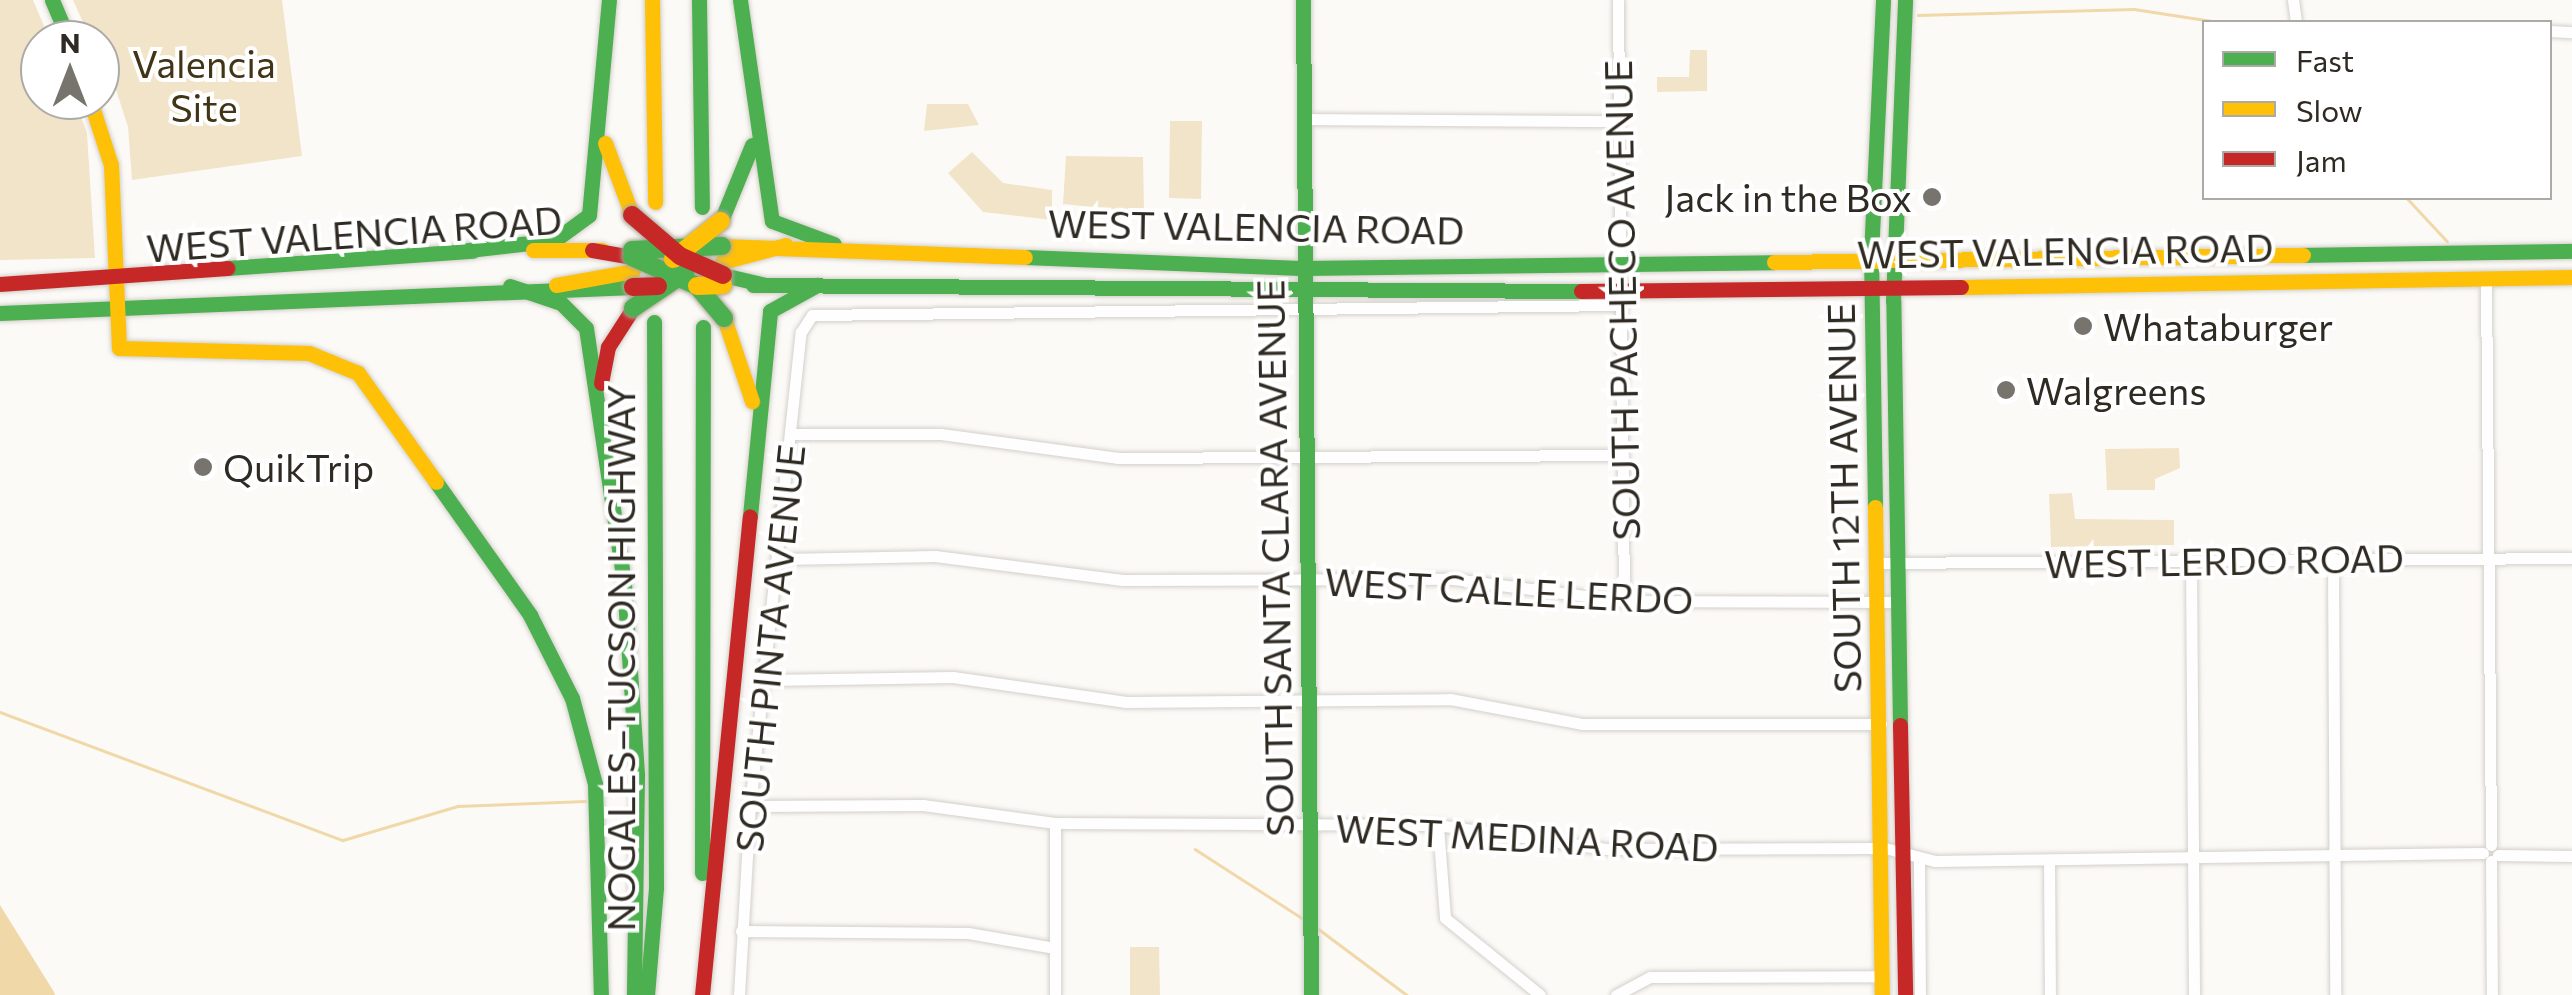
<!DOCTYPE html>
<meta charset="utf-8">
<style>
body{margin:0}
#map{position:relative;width:2572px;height:995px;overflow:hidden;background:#fcfaf7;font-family:Commissioner,sans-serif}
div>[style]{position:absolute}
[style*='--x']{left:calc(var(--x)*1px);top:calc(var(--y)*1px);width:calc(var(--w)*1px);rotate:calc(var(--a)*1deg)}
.green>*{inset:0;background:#f2e4c9}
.water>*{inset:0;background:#f1d8a9}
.stream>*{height:2.5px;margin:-1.25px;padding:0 1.25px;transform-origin:1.25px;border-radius:1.25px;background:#f1d8a9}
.roads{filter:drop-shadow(0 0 2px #d3d0ca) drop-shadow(0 0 2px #d3d0ca)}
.street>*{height:11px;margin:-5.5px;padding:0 5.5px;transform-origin:5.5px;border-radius:5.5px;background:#fffefe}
.fast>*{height:15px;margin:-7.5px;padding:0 7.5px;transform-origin:7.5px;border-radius:7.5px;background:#4caf50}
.slow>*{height:15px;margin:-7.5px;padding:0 7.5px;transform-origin:7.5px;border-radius:7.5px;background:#ffc107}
.jam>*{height:15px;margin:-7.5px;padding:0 7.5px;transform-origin:7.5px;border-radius:7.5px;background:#c62828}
.bridges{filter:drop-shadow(0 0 2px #ada697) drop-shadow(0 0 2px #ada697)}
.fast-bridge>*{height:18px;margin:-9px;padding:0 9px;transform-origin:9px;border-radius:9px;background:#4caf50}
.slow-bridge>*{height:18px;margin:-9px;padding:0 9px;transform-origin:9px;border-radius:9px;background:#ffc107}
.jam-bridge>*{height:18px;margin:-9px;padding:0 9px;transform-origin:9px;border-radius:9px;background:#c62828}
.dots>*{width:28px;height:28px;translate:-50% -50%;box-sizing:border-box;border:5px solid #fff;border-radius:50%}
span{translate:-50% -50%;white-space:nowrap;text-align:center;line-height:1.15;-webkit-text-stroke:8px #fff;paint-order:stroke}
.park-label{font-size:38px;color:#423416}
.poi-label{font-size:38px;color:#2f2a22}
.right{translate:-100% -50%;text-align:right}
.left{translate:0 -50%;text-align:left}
.street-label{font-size:38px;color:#2f2a22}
.legend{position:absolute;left:2202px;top:20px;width:350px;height:180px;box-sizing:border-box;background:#fff;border:2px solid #acaaa7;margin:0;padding:12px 18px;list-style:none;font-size:30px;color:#2f2a22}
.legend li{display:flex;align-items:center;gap:20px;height:50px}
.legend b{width:50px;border:2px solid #acaaa7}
.north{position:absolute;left:20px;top:20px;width:100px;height:100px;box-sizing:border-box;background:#fff;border:2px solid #acaaa7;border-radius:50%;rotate:0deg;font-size:28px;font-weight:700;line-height:40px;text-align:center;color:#2f2a22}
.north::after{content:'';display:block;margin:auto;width:35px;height:45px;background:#77736d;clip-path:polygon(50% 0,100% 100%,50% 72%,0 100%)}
</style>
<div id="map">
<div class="green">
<i style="clip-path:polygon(0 0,33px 0,50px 40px,40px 40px,40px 100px,75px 100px,87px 133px,95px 258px,0 260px)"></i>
<i style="clip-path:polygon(73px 0,282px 0,302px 156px,132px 180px,128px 127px,100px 40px,91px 40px)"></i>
<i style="clip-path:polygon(1690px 50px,1707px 50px,1707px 91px,1657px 92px,1657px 77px,1689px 77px)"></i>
<i style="clip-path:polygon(927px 104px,968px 104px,979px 125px,924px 131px)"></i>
<i style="clip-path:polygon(1170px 121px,1202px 121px,1201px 199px,1169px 198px)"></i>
<i style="clip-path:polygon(972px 152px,1003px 183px,1052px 190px,1052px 220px,983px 212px,948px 173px)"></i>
<i style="clip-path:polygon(1066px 156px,1143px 157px,1144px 212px,1063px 204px)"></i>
<i style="clip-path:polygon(2179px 448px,2180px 468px,2155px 479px,2155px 490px,2107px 490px,2105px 449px)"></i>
<i style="clip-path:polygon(2072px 493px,2075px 519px,2174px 520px,2174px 545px,2051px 547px,2049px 494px)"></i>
<i style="clip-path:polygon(1130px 947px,1159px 947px,1160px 995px,1130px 995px)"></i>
</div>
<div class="water">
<i style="clip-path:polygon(0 905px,54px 992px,55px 995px,0 995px)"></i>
</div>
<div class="stream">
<i style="--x:1918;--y:15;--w:216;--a:-1.6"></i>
<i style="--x:2134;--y:9;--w:85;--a:8.8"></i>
<i style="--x:2407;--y:198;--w:59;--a:47.1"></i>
<i style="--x:0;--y:712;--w:366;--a:20.5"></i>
<i style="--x:343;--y:840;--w:120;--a:-16.5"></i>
<i style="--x:458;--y:806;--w:127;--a:-2.3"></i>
<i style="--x:1195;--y:849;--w:131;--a:32.8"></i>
<i style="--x:1316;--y:927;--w:114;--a:36.8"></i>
</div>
<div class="roads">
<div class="street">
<i style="--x:1618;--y:0;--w:601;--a:89.43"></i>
<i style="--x:2293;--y:0;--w:22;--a:82"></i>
<i style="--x:2550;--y:31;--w:22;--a:3"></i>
<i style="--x:1302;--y:119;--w:316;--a:0.4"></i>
<i style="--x:2486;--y:278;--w:567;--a:89.49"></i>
<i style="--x:793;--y:434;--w:148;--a:0"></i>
<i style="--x:941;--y:434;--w:179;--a:7.7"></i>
<i style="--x:1118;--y:458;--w:505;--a:-0.34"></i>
<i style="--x:2333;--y:558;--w:437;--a:89.7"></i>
<i style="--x:783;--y:559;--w:152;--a:-1.1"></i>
<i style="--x:935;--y:556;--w:189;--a:7.3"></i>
<i style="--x:1122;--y:580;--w:331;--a:-0.2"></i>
<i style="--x:1453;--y:579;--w:172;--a:7.3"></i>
<i style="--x:1624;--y:601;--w:273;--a:0.2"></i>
<i style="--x:2191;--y:561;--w:434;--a:89.6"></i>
<i style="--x:1877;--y:563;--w:695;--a:-0.41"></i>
<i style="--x:768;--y:680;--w:185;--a:-0.9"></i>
<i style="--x:953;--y:677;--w:175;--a:8.2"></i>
<i style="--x:1126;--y:702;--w:324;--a:-0.5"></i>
<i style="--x:1450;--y:699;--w:134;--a:10.7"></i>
<i style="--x:1582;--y:724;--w:299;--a:0"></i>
<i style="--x:750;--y:806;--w:173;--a:-0.3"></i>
<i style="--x:923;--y:805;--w:133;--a:7.8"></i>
<i style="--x:1055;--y:823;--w:382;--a:0.3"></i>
<i style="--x:1437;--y:825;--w:173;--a:8"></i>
<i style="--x:1608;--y:849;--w:277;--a:-0.2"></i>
<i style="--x:1885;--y:848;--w:52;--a:14.6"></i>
<i style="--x:1935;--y:861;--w:548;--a:-0.84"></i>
<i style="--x:1438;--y:826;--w:92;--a:85.6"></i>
<i style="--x:1445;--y:918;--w:122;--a:39"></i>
<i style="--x:2498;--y:855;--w:74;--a:0.8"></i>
<i style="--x:1919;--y:860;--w:135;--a:89.6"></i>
<i style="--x:2049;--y:860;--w:135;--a:89.6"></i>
<i style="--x:2491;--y:861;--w:134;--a:89.6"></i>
<i style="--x:741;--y:931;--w:227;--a:0.5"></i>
<i style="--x:968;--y:933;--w:88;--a:9.8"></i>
<i style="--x:739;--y:995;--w:189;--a:-86.7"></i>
<i style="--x:750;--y:806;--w:477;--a:-83.9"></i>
<i style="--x:801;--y:332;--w:20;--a:-57"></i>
<i style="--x:812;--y:315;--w:810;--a:-0.71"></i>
<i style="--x:1055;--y:995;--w:172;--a:-90"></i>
<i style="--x:1616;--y:995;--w:38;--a:-28"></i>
<i style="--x:1650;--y:977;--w:232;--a:-0.2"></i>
</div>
<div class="fast">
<i style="--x:52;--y:0;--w:43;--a:67"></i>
<i style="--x:699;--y:0;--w:207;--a:89.2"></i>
<i style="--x:740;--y:0;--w:223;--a:81.8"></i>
<i style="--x:772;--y:221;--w:66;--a:20.4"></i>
<i style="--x:1303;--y:0;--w:995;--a:89.54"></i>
<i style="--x:721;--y:221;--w:82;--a:-67.8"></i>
<i style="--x:460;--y:251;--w:96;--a:-6.6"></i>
<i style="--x:555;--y:240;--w:42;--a:-36.3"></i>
<i style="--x:589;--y:215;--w:216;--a:-84.7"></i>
<i style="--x:2303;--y:255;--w:269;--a:-0.9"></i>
<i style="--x:1025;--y:257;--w:276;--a:2.3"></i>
<i style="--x:1301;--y:268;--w:473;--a:-0.7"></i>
<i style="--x:227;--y:268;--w:246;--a:-4"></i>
<i style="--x:723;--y:275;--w:44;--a:13.1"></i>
<i style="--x:753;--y:285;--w:828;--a:0.42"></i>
<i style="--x:510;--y:286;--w:54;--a:18.4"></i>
<i style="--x:561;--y:303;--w:35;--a:45"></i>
<i style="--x:586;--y:328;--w:258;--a:81.5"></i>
<i style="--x:624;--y:583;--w:193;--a:86.1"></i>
<i style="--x:637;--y:776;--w:219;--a:90.8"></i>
<i style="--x:0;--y:313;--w:634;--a:-2.35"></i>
<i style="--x:436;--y:482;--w:163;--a:54.7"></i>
<i style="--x:530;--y:615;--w:93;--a:63.2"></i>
<i style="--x:572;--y:698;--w:89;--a:75"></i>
<i style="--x:595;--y:784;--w:211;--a:88.4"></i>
<i style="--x:1875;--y:507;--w:252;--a:-90.9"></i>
<i style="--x:1871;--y:255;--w:255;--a:-87.3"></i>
<i style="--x:750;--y:516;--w:206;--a:-84.4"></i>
<i style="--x:770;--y:311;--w:54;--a:-29"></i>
<i style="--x:1900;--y:725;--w:424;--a:-90.9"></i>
<i style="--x:1893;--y:301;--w:301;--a:-87.7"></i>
<i style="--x:702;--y:873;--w:546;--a:-89.9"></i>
<i style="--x:647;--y:995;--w:107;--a:-85.2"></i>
<i style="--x:656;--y:888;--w:566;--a:-90.2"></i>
</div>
<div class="slow">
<i style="--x:652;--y:0;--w:202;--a:89.1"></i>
<i style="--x:90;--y:100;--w:68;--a:72.1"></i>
<i style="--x:111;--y:165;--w:183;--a:87.5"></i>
<i style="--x:119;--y:348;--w:190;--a:1.5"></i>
<i style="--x:309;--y:353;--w:53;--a:22.2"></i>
<i style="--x:358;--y:373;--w:134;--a:54.4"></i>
<i style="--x:605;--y:143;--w:77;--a:69.4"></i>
<i style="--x:722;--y:246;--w:303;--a:2.1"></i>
<i style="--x:533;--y:250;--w:69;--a:0"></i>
<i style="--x:722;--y:262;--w:66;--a:-14.9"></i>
<i style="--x:1774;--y:262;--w:529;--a:-0.76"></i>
<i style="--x:556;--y:285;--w:78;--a:-10.3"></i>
<i style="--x:1961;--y:287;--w:611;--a:-0.94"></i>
<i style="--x:724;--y:318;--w:88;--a:71.4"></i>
<i style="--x:1875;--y:507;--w:488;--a:89.2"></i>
</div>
<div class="jam">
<i style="--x:592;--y:250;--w:41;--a:9.9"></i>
<i style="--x:0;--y:284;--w:228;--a:-4"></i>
<i style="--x:1581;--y:291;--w:380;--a:-0.6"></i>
<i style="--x:601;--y:383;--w:37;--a:-79"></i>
<i style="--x:608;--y:347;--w:46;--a:-57.3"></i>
<i style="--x:1900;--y:725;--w:270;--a:88.9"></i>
<i style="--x:702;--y:995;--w:481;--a:-84.3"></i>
</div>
</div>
<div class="bridges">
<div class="fast-bridge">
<i style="--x:632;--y:250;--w:90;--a:-2.5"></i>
<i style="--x:632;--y:257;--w:71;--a:24"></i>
<i style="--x:697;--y:286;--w:42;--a:49.8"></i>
<i style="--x:633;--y:308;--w:63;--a:-33.9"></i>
</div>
<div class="slow-bridge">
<i style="--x:673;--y:259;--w:61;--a:-38.4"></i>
<i style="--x:697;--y:286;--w:26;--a:-2"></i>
</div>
<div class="jam-bridge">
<i style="--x:632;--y:215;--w:63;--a:40.5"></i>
<i style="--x:680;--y:256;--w:47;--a:23.8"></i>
<i style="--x:633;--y:287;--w:25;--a:-2"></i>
</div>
</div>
<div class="dots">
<i style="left:1932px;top:197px;background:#77736d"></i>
<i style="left:2083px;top:326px;background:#77736d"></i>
<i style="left:2006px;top:390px;background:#77736d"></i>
<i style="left:203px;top:467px;background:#77736d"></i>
</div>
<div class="park-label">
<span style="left:204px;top:85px">Valencia<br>Site</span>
</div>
<div class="poi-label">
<span class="right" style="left:1912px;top:197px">Jack in the Box</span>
<span class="left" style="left:2103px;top:326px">Whataburger</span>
<span class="left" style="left:2026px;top:390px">Walgreens</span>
<span class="left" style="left:223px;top:467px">QuikTrip</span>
</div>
<div class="street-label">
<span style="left:1256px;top:226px;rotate:1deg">WEST VALENCIA ROAD</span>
<span style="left:354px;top:233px;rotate:-4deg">WEST VALENCIA ROAD</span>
<span style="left:2065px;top:250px;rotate:-1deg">WEST VALENCIA ROAD</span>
<span style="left:1621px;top:300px;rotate:-91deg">SOUTH PACHECO AVENUE</span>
<span style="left:1843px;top:498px;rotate:-91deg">SOUTH 12TH AVENUE</span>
<span style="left:1274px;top:558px;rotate:-91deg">SOUTH SANTA CLARA AVENUE</span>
<span style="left:2224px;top:560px;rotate:-1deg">WEST LERDO ROAD</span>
<span style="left:1509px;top:590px;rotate:3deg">WEST CALLE LERDO</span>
<span style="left:769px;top:648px;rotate:-84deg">SOUTH PINTA AVENUE</span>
<span style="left:620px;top:658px;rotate:-90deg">NOGALES–TUCSON HIGHWAY</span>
<span style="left:1527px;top:837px;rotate:3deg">WEST MEDINA ROAD</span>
</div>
<ul class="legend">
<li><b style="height:12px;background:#4caf50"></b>Fast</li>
<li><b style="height:12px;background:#ffc107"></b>Slow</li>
<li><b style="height:12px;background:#c62828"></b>Jam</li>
</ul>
<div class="north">N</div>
</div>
